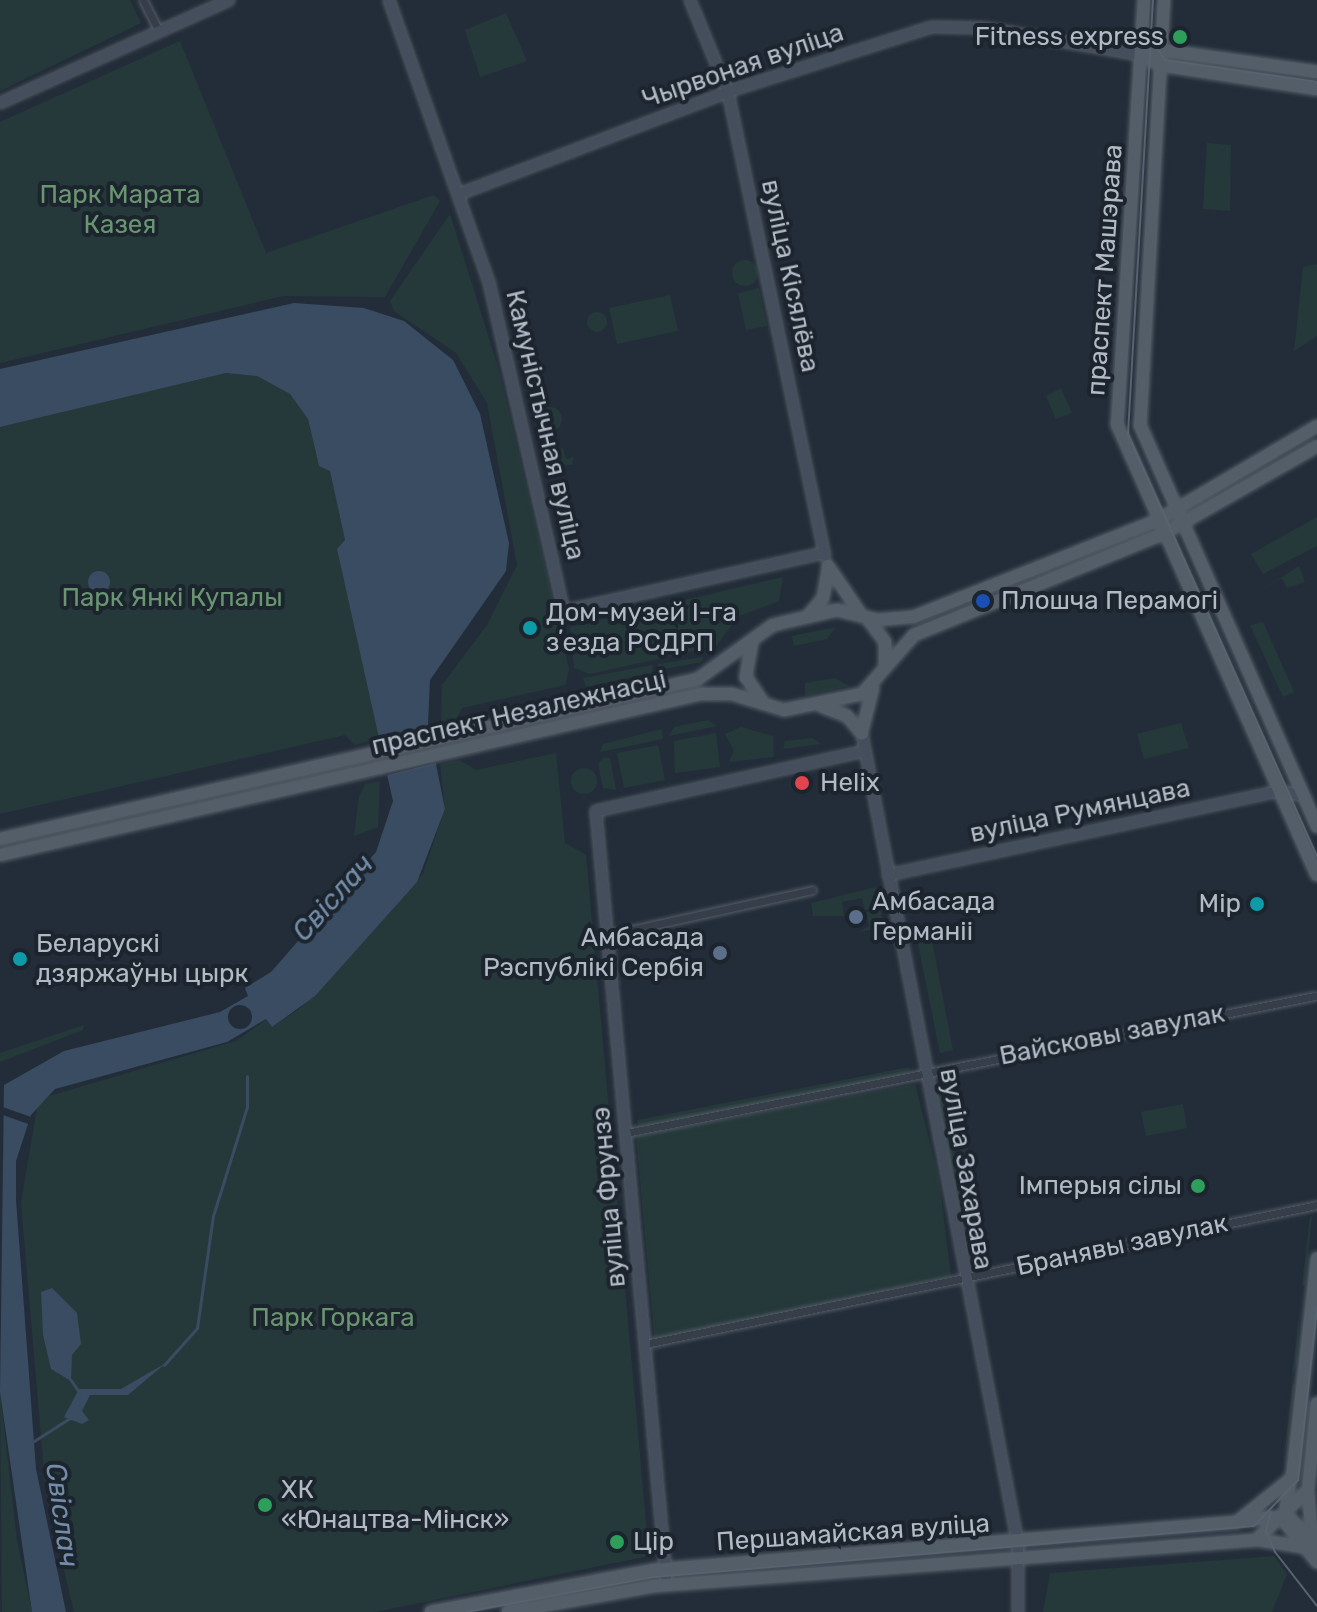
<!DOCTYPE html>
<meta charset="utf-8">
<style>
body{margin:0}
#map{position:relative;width:1317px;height:1612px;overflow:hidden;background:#232d39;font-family:Rubik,sans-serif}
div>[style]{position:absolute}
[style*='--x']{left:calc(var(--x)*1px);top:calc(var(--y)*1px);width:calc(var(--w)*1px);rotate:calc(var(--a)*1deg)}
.green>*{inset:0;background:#25393a}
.round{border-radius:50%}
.water>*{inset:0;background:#394c62}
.pier>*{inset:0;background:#232d39}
.stream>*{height:3px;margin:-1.5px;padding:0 1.5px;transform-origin:1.5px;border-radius:1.5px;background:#394c62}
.roads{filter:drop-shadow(0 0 2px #545d67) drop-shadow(0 0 2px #545d67)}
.street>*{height:7px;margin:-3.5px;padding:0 3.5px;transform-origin:3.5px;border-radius:3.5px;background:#363f49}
.secondary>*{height:10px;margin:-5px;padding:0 5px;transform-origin:5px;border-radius:5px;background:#454e5c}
.primary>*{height:12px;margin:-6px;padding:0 6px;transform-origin:6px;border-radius:6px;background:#545e69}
.tram>*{height:2px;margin:-1px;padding:0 1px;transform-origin:1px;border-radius:1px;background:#586370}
.dots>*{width:22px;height:22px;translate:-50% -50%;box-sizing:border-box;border:4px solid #1c242e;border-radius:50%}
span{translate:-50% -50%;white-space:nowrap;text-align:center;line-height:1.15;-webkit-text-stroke:8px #1c242e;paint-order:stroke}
.poi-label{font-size:26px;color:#b1bac5}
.right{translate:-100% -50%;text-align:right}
.left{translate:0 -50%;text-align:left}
.street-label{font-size:26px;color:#b1bac5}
.park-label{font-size:26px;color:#699571}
.water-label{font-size:28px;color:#738ca8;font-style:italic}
</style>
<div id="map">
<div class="green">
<i style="clip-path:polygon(0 0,130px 0,141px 23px,0 91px)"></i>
<i style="clip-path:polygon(506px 13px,527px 61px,480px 77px,465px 30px)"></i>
<i style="clip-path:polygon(180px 41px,266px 253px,434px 195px,440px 201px,385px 297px,283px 296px,0 363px,0 122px)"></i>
<i style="clip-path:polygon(1207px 143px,1231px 145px,1230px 211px,1203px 209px)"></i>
<i style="clip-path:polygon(450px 214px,499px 370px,569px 669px,565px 685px,462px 708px,456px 719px,441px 723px,442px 685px,487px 625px,517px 565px,487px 403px,456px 353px,394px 311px,390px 301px)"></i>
<i class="round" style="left:732px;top:260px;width:26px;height:26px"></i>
<i style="clip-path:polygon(1317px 264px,1317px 336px,1294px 351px,1303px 267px)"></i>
<i style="clip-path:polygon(759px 288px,767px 326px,746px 330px,738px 293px)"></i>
<i style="clip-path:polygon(670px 295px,678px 331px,617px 344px,609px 308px)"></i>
<i class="round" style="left:587px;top:312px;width:20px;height:20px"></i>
<i style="clip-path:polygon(226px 373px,257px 376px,290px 394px,308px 419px,319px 466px,330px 470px,345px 540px,337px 549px,380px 738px,355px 745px,345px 735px,0 814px,0 427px)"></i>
<i style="clip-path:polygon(1061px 388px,1072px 413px,1056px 419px,1046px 396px)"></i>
<i class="round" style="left:538px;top:407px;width:24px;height:24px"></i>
<i style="clip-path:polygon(563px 448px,566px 459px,574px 457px,572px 465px,550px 464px,550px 471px,546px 456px)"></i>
<i style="clip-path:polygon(1317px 517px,1317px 546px,1263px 574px,1251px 554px)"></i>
<i style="clip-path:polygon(1299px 566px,1305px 582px,1287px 588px,1282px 578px,1258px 592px)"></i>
<i style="clip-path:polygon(783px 577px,779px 601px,739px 616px,716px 646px,590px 674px,574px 668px,570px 627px)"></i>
<i style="clip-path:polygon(1263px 622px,1294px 692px,1283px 697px,1250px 625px)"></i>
<i style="clip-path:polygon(836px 627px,827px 639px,794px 646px,792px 636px)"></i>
<i style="clip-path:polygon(703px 657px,702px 662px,658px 670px,658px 664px)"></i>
<i style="clip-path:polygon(653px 665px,652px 673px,586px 687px,583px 678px)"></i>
<i style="clip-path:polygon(835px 678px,849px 686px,805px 696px,805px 683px)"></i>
<i style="clip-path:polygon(708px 720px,717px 726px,669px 736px,674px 727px)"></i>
<i style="clip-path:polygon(1181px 723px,1189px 748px,1144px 759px,1137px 734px)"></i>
<i style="clip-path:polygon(741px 727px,773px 736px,774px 757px,729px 762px,734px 750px,725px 734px)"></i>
<i style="clip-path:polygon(662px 729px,663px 739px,600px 752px,603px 744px)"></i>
<i style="clip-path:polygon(716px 733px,720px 767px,675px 773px,674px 741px)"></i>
<i style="clip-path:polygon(812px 738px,821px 744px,783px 749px,785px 741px)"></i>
<i style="clip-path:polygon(658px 745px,665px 780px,624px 788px,617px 753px)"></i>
<i style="clip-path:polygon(556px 753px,565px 843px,586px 855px,649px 1556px,375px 1612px,74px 1612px,46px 1494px,21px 1203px,37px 1108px,49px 1096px,236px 1041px,267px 1019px,272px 1027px,299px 1009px,423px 873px,445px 809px,440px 764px,459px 760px,476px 770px)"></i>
<i style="clip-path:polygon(604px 757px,610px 758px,616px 790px,603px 788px,598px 764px)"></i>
<i class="round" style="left:571px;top:768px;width:26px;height:26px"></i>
<i style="clip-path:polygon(380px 781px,378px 827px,354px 836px,359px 797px,365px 784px)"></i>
<i style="clip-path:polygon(876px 887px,880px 907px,865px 910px,862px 898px,842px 902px,844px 916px,813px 916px,811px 903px)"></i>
<i style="clip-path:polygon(880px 908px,884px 927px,859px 932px,869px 926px,866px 912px)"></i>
<i style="clip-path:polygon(930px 931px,953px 1050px,940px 1053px,916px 934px)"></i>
<i style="clip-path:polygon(84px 1025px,83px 1030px,0 1062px,0 1053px)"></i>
<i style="clip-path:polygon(909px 1067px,911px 1075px,639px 1129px,637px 1120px)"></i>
<i style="clip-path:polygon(955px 1080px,972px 1170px,964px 1171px,947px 1081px)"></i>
<i style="clip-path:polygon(941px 1083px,958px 1171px,952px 1172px,935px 1084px)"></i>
<i style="clip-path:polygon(915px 1084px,939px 1179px,951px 1276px,655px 1342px,636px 1136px)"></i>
<i style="clip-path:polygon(1183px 1104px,1187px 1128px,1146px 1136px,1141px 1112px)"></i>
<i style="clip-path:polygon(971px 1175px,987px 1256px,980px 1258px,963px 1177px)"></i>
<i style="clip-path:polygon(958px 1178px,974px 1256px,969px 1257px,953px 1179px)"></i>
<i style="clip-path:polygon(1310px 1216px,1312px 1217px,1305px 1285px,1302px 1285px)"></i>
<i style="clip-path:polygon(1300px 1306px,1297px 1363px,1292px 1376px)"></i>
<i style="clip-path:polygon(1292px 1383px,1295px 1385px,1284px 1461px)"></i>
<i style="clip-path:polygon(0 1392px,17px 1540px,32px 1612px,2px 1612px)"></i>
<i style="clip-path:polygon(1274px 1556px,1287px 1574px,1272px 1612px,1043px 1612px,1050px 1573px)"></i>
</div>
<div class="water">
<i style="clip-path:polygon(294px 303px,364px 308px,404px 321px,453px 360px,480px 414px,509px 543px,506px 571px,430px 680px,428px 724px,445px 809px,417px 882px,315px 996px,272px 1027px,266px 1019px,227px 1042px,55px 1089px,31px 1115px,16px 1161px,16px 1200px,36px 1469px,66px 1612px,32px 1612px,0 1392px,4px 1085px,64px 1051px,220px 1012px,248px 996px,245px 988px,271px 972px,376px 852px,393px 801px,337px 549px,345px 540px,330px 471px,319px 466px,308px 419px,290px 394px,257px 376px,226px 373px,0 427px,0 369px)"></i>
<i class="round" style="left:88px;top:571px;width:22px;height:22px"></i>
<i style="clip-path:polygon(52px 1288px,77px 1313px,81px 1344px,72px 1355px,71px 1381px,51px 1369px,43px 1335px,41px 1292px)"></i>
<i style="clip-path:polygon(166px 1363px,128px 1395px,90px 1395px,82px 1411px,89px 1420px,82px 1424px,64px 1417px,79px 1389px,121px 1389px)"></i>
</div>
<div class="pier">
<i style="clip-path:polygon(434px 732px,443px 761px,384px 776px,377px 745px)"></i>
<i class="round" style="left:228px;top:1005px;width:24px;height:24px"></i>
<i style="clip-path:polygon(0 1106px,34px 1118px,31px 1125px,0 1114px)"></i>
</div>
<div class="stream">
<i style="--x:164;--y:1365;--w:50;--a:-48.3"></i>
<i style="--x:197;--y:1328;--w:113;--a:-81.9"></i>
<i style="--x:213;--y:1216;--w:114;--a:-72.7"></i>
<i style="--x:247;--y:1107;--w:31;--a:-90"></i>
<i style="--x:70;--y:1379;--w:16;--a:55"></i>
<i style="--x:34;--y:1441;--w:43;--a:-32.6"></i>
</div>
<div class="roads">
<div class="street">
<i style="--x:143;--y:0;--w:36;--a:63"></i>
<i style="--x:608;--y:935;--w:209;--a:-12.4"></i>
<i style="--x:626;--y:1133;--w:702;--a:-11.25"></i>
<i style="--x:645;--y:1344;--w:686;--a:-11.69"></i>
</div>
<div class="secondary">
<i style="--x:389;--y:0;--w:299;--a:70.5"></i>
<i style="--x:489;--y:282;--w:337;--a:77.2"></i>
<i style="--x:564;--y:611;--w:266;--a:-12.6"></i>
<i style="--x:690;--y:0;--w:100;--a:67.6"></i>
<i style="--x:728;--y:92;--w:474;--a:78.2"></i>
<i style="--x:0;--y:103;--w:251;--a:-24.2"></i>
<i style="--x:462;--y:193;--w:293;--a:-20.8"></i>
<i style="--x:736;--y:89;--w:206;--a:-17.6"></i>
<i style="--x:932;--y:27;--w:52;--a:1.1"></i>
<i style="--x:984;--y:28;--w:159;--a:9.8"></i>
<i style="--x:862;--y:734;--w:824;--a:79.09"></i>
<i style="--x:1018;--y:1543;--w:69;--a:90"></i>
<i style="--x:888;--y:875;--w:402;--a:-12.1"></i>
<i style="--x:1281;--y:791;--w:22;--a:13"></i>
<i style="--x:667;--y:1585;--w:777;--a:-95.24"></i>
<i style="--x:596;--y:811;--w:276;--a:-12.6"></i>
</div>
<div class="primary">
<i style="--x:1144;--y:0;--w:425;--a:93.6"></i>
<i style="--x:1117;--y:424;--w:493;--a:66.1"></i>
<i style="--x:1164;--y:0;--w:426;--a:93.2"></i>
<i style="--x:1140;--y:425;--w:439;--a:66.2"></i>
<i style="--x:1141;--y:55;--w:21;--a:28"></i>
<i style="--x:1160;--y:65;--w:159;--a:8.7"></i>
<i style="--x:1141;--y:55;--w:21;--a:-14"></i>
<i style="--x:1161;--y:50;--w:158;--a:8"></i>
<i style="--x:828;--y:566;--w:57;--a:55.8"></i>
<i style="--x:807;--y:617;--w:25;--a:-50"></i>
<i style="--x:823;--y:598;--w:29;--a:-80"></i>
<i style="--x:867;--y:618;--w:30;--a:53"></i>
<i style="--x:885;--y:642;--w:25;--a:90"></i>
<i style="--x:752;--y:642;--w:36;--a:100"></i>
<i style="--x:746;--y:677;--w:29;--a:56"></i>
<i style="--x:821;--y:706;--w:28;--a:21"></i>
<i style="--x:847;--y:716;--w:23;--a:50"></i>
<i style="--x:862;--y:731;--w:44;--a:-75.7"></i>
<i style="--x:0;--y:839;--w:716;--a:-12.91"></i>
<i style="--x:698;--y:679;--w:92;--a:-35.8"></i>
<i style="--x:773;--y:625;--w:66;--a:-13.2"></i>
<i style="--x:837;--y:610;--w:41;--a:14"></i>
<i style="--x:877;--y:620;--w:36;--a:-5"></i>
<i style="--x:913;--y:617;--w:261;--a:-21.6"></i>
<i style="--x:1156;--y:521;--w:187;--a:-30.5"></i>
<i style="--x:0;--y:855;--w:718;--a:-12.95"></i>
<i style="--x:700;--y:694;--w:32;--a:0"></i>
<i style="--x:732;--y:694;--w:54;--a:17.1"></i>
<i style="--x:784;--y:710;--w:80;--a:-11.6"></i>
<i style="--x:862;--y:694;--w:79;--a:-48.6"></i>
<i style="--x:914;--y:635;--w:269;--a:-22.1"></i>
<i style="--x:1163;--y:534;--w:177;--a:-29.7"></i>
<i style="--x:1290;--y:1482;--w:39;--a:99"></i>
<i style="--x:1284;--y:1521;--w:53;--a:51.2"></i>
<i style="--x:1308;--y:1490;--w:49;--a:85.3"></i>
<i style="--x:1288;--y:1516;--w:42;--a:46"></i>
<i style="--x:1244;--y:1520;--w:44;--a:-5.2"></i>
<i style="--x:1259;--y:1540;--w:45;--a:9"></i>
<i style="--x:431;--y:1612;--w:226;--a:-10.7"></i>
<i style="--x:653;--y:1570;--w:586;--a:-4.7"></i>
<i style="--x:1237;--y:1522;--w:70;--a:-38.7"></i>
<i style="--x:1292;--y:1478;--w:221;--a:-83.5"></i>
<i style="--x:508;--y:1612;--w:148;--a:-10.1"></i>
<i style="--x:654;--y:1586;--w:604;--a:-4.37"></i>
<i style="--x:1256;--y:1540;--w:72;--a:-43.9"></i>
<i style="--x:1308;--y:1490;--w:87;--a:-84.1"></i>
</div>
</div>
<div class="tram">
<i style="--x:1153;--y:0;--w:435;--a:93.3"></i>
<i style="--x:1128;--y:434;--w:463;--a:65.9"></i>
<i style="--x:1150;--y:38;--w:27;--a:56"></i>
<i style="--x:1165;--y:60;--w:154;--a:8.2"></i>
<i style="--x:1271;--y:1512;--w:20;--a:105"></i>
<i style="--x:1266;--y:1531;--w:23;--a:67"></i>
<i style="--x:1275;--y:1552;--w:68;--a:52.1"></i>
<i style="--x:466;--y:1612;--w:190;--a:-10.6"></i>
<i style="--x:653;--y:1577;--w:603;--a:-4.85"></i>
<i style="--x:1254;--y:1526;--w:64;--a:-46.3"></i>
<i style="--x:1298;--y:1480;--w:174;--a:-83.7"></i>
</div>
<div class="dots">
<i style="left:1180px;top:37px;background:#2e9e5b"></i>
<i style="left:983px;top:601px;background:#1a4fb4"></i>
<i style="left:530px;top:628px;background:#0f9aa8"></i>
<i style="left:802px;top:783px;background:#e0444e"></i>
<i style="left:1257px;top:904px;background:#0f9aa8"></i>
<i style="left:856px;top:917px;background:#5c6f8a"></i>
<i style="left:720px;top:953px;background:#5c6f8a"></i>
<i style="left:20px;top:959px;background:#0f9aa8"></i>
<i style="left:1198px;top:1186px;background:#2e9e5b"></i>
<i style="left:265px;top:1505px;background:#2e9e5b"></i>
<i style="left:617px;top:1542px;background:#2e9e5b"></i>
</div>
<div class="poi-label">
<span class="right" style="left:1164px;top:37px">Fitness express</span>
<span class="left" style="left:1001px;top:601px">Плошча Перамогі</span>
<span class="left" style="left:546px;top:628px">Дом-музей I-га<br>зʼезда РСДРП</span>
<span class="left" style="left:820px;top:783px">Helix</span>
<span class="left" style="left:872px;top:917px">Амбасада<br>Германіі</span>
<span class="right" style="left:1241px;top:904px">Мір</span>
<span class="right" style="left:704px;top:953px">Амбасада<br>Рэспублікі Сербія</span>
<span class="left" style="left:36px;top:959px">Беларускі<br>дзяржаўны цырк</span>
<span class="right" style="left:1182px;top:1186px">Імперыя сілы</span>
<span class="left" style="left:281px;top:1505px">ХК<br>«Юнацтва-Мінск»</span>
<span class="left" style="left:633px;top:1542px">Цір</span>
</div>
<div class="street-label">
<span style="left:743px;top:66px;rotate:-19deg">Чырвоная вуліца</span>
<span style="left:1105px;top:270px;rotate:-86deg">праспект Машэрава</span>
<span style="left:790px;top:276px;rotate:78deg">вуліца Кісялёва</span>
<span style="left:545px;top:425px;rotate:77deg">Камуністычная вуліца</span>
<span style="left:519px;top:713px;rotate:-13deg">праспект Незалежнасці</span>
<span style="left:1080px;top:811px;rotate:-12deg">вуліца Румянцава</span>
<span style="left:1112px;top:1035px;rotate:-11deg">Вайсковы завулак</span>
<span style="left:966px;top:1169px;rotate:80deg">вуліца Захарава</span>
<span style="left:609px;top:1197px;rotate:-95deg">вуліца Фрунзэ</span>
<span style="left:1122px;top:1245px;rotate:-12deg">Бранявы завулак</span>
<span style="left:853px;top:1533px;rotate:-4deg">Першамайская вуліца</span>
</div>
<div class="park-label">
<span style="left:120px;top:210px">Парк Марата<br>Казея</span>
<span style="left:172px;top:598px">Парк Янкі Купалы</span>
<span style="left:333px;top:1318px">Парк Горкага</span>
</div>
<div class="water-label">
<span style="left:333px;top:898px;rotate:-48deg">Свіслач</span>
<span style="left:62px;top:1515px;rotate:82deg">Свіслач</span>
</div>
</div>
